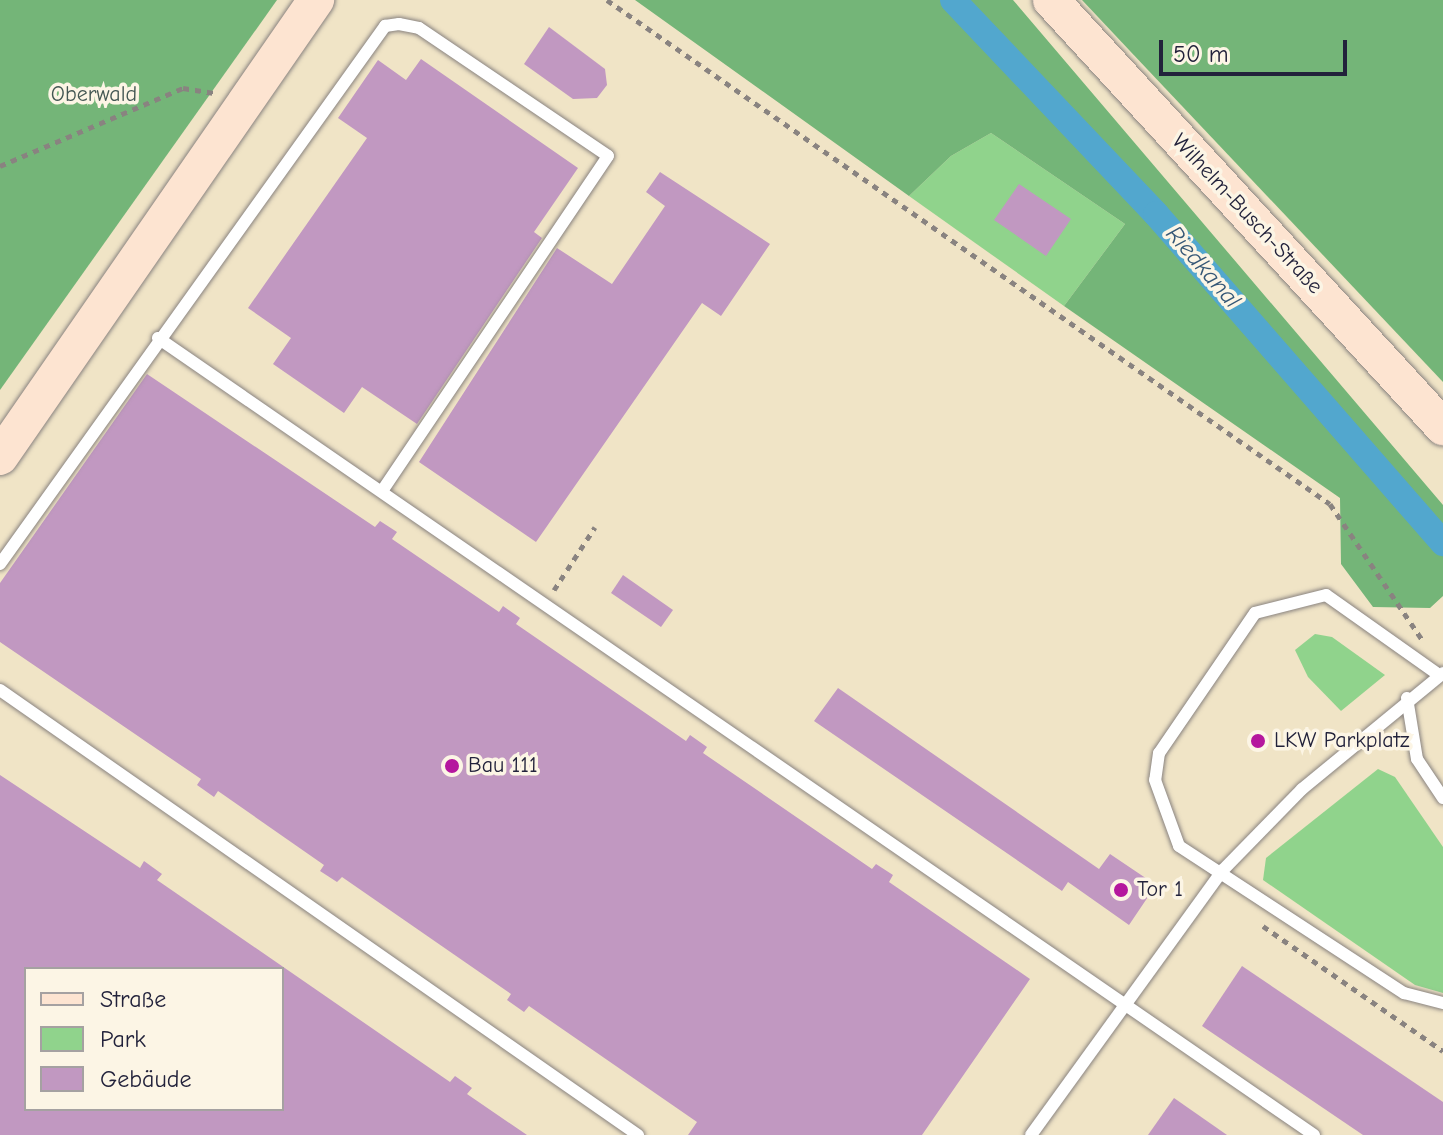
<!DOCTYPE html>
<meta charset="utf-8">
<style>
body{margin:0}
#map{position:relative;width:1443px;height:1135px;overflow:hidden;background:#f0e4c6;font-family:"Comic Neue",sans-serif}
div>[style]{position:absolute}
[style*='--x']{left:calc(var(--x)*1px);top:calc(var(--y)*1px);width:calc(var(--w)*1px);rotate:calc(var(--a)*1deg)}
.green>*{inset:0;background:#90d38c}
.forest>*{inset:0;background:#74b578}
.canal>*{height:26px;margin:-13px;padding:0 13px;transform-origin:13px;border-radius:13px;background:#52a7ce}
.building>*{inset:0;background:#c198c1}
.path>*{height:5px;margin-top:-2.5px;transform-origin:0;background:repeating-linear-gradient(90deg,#898380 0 6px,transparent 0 12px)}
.roads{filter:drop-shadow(0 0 2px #898380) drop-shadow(0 0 2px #898380)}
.lane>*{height:12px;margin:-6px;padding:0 6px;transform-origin:6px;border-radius:6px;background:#fff}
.secondary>*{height:36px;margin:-18px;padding:0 18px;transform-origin:18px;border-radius:18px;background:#fde4d1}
.dots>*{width:22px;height:22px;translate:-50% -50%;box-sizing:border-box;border:4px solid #fcf5e5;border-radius:50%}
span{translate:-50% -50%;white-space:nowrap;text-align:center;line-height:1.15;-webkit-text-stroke:7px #fcf5e5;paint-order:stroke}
.park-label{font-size:22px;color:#435753}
.street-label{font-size:22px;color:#22223b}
.poi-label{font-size:22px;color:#22223b}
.left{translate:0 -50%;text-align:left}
.water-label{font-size:24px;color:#355776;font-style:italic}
.legend{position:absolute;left:24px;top:967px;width:260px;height:144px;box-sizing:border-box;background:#fcf5e5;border:2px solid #a5a1a1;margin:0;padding:10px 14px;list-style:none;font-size:24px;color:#22223b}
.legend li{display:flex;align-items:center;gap:16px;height:40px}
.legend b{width:40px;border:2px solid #a5a1a1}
.scale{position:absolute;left:1159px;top:40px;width:188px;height:36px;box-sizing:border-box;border:4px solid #22223b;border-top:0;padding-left:10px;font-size:24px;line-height:28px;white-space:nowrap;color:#22223b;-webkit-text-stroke:6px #fcf5e5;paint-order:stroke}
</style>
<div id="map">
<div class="green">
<i style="clip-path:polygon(991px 133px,1125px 224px,1064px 306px,909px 196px,951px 156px)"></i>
<i style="clip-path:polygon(1315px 634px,1332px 637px,1385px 675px,1341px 711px,1308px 677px,1295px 650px)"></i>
<i style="clip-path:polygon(1378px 769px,1395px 777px,1443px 847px,1443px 993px,1415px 985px,1263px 880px,1266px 858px)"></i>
</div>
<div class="forest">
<i style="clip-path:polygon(0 0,277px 0,0 390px)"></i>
<i style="clip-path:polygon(635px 0,1013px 0,1443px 505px,1443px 596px,1430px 608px,1373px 607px,1341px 564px,1340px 498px,1064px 306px,1125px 224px,991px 133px,951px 156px,909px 196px)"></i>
<i style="clip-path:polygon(1082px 0,1443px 0,1443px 382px,1130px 51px)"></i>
</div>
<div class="canal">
<i style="--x:953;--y:0;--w:295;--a:46.5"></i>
<i style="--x:1156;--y:214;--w:437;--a:48.9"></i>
</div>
<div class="building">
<i style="clip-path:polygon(549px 27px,605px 69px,607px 85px,597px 98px,573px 99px,524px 64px)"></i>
<i style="clip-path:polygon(421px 59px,578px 168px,534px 232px,542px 238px,417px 424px,362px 387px,344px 413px,273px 364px,291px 338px,248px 308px,367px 138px,338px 118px,378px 60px,406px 80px)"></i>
<i style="clip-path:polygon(660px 172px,770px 244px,721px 316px,702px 303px,536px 542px,419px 462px,557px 248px,612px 284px,665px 206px,646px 192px)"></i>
<i style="clip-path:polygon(1019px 184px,1071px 219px,1046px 256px,994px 220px)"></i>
<i style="clip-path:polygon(147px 374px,375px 527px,380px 521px,397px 532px,392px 539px,499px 612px,503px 606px,520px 618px,516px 624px,686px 741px,690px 735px,707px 747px,703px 753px,872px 869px,876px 864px,893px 875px,889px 882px,1030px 979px,922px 1135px,688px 1135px,697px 1122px,529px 1006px,524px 1012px,507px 1000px,511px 994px,342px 877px,337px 882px,320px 871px,324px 865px,218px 791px,214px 797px,197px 785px,201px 779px,0 642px,0 583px)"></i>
<i style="clip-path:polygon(623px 575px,673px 610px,661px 627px,611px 593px)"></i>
<i style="clip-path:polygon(838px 688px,1099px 869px,1110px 854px,1156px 885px,1129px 925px,1068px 882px,1062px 891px,814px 721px)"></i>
<i style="clip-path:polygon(evenodd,0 775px,140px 868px,144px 861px,162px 874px,157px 880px,450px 1082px,455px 1076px,472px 1088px,467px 1094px,527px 1135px,0 1135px,0 775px,26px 969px,282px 969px,282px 1109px,26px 1109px,26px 969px)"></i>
<i style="clip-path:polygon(1242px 966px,1443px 1102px,1443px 1135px,1363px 1135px,1202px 1026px)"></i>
<i style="clip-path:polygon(1174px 1098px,1227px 1135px,1148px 1135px)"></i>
</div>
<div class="path">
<i style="--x:607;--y:0;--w:881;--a:34.88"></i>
<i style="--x:1330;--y:504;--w:166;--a:55.8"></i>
<i style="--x:0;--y:166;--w:199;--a:-23.1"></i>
<i style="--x:183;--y:88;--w:33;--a:9"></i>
<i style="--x:554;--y:590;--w:75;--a:-56.9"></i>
<i style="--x:1263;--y:926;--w:219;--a:34.8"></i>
</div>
<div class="roads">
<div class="lane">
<i style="--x:158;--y:338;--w:1404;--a:34.58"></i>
<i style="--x:0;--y:564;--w:662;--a:-54.41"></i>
<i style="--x:385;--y:26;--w:14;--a:-8"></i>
<i style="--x:399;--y:24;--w:20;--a:11"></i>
<i style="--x:419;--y:28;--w:228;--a:34.1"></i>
<i style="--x:608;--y:156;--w:403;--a:124"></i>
<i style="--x:1439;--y:675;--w:138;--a:-144.7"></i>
<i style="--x:1326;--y:595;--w:73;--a:165.8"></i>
<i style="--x:1255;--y:613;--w:170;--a:124.4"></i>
<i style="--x:1159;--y:753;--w:27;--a:98"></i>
<i style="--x:1155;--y:780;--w:70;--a:70"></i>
<i style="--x:1179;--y:846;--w:269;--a:33.2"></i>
<i style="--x:1404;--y:993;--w:40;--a:14.4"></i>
<i style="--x:0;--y:690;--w:778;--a:34.9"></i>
<i style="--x:1407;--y:698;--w:62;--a:80.7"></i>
<i style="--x:1417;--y:759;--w:47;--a:56.3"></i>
<i style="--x:1031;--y:1135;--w:327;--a:-54.1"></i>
<i style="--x:1223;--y:870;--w:113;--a:-45.7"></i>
<i style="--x:1302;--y:789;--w:183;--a:-39.4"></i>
</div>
<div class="secondary">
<i style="--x:1051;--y:0;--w:580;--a:47.45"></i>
<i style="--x:0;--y:457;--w:556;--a:-55.34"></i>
</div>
</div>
<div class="dots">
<i style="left:1258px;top:741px;background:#b5179e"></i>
<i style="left:452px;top:766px;background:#b5179e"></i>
<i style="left:1121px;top:890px;background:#b5179e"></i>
</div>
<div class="park-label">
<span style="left:94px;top:95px">Oberwald</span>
</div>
<div class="street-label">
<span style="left:1247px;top:214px;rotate:47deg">Wilhelm-Busch-Straße</span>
</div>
<div class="poi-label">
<span class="left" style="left:1274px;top:741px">LKW Parkplatz</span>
<span class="left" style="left:468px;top:766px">Bau 111</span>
<span class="left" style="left:1137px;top:890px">Tor 1</span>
</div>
<div class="water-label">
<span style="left:1203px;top:267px;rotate:49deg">Riedkanal</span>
</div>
<ul class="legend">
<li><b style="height:10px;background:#fde4d1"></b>Straße</li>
<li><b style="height:22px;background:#90d38c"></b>Park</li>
<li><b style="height:22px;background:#c198c1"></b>Gebäude</li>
</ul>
<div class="scale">50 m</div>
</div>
